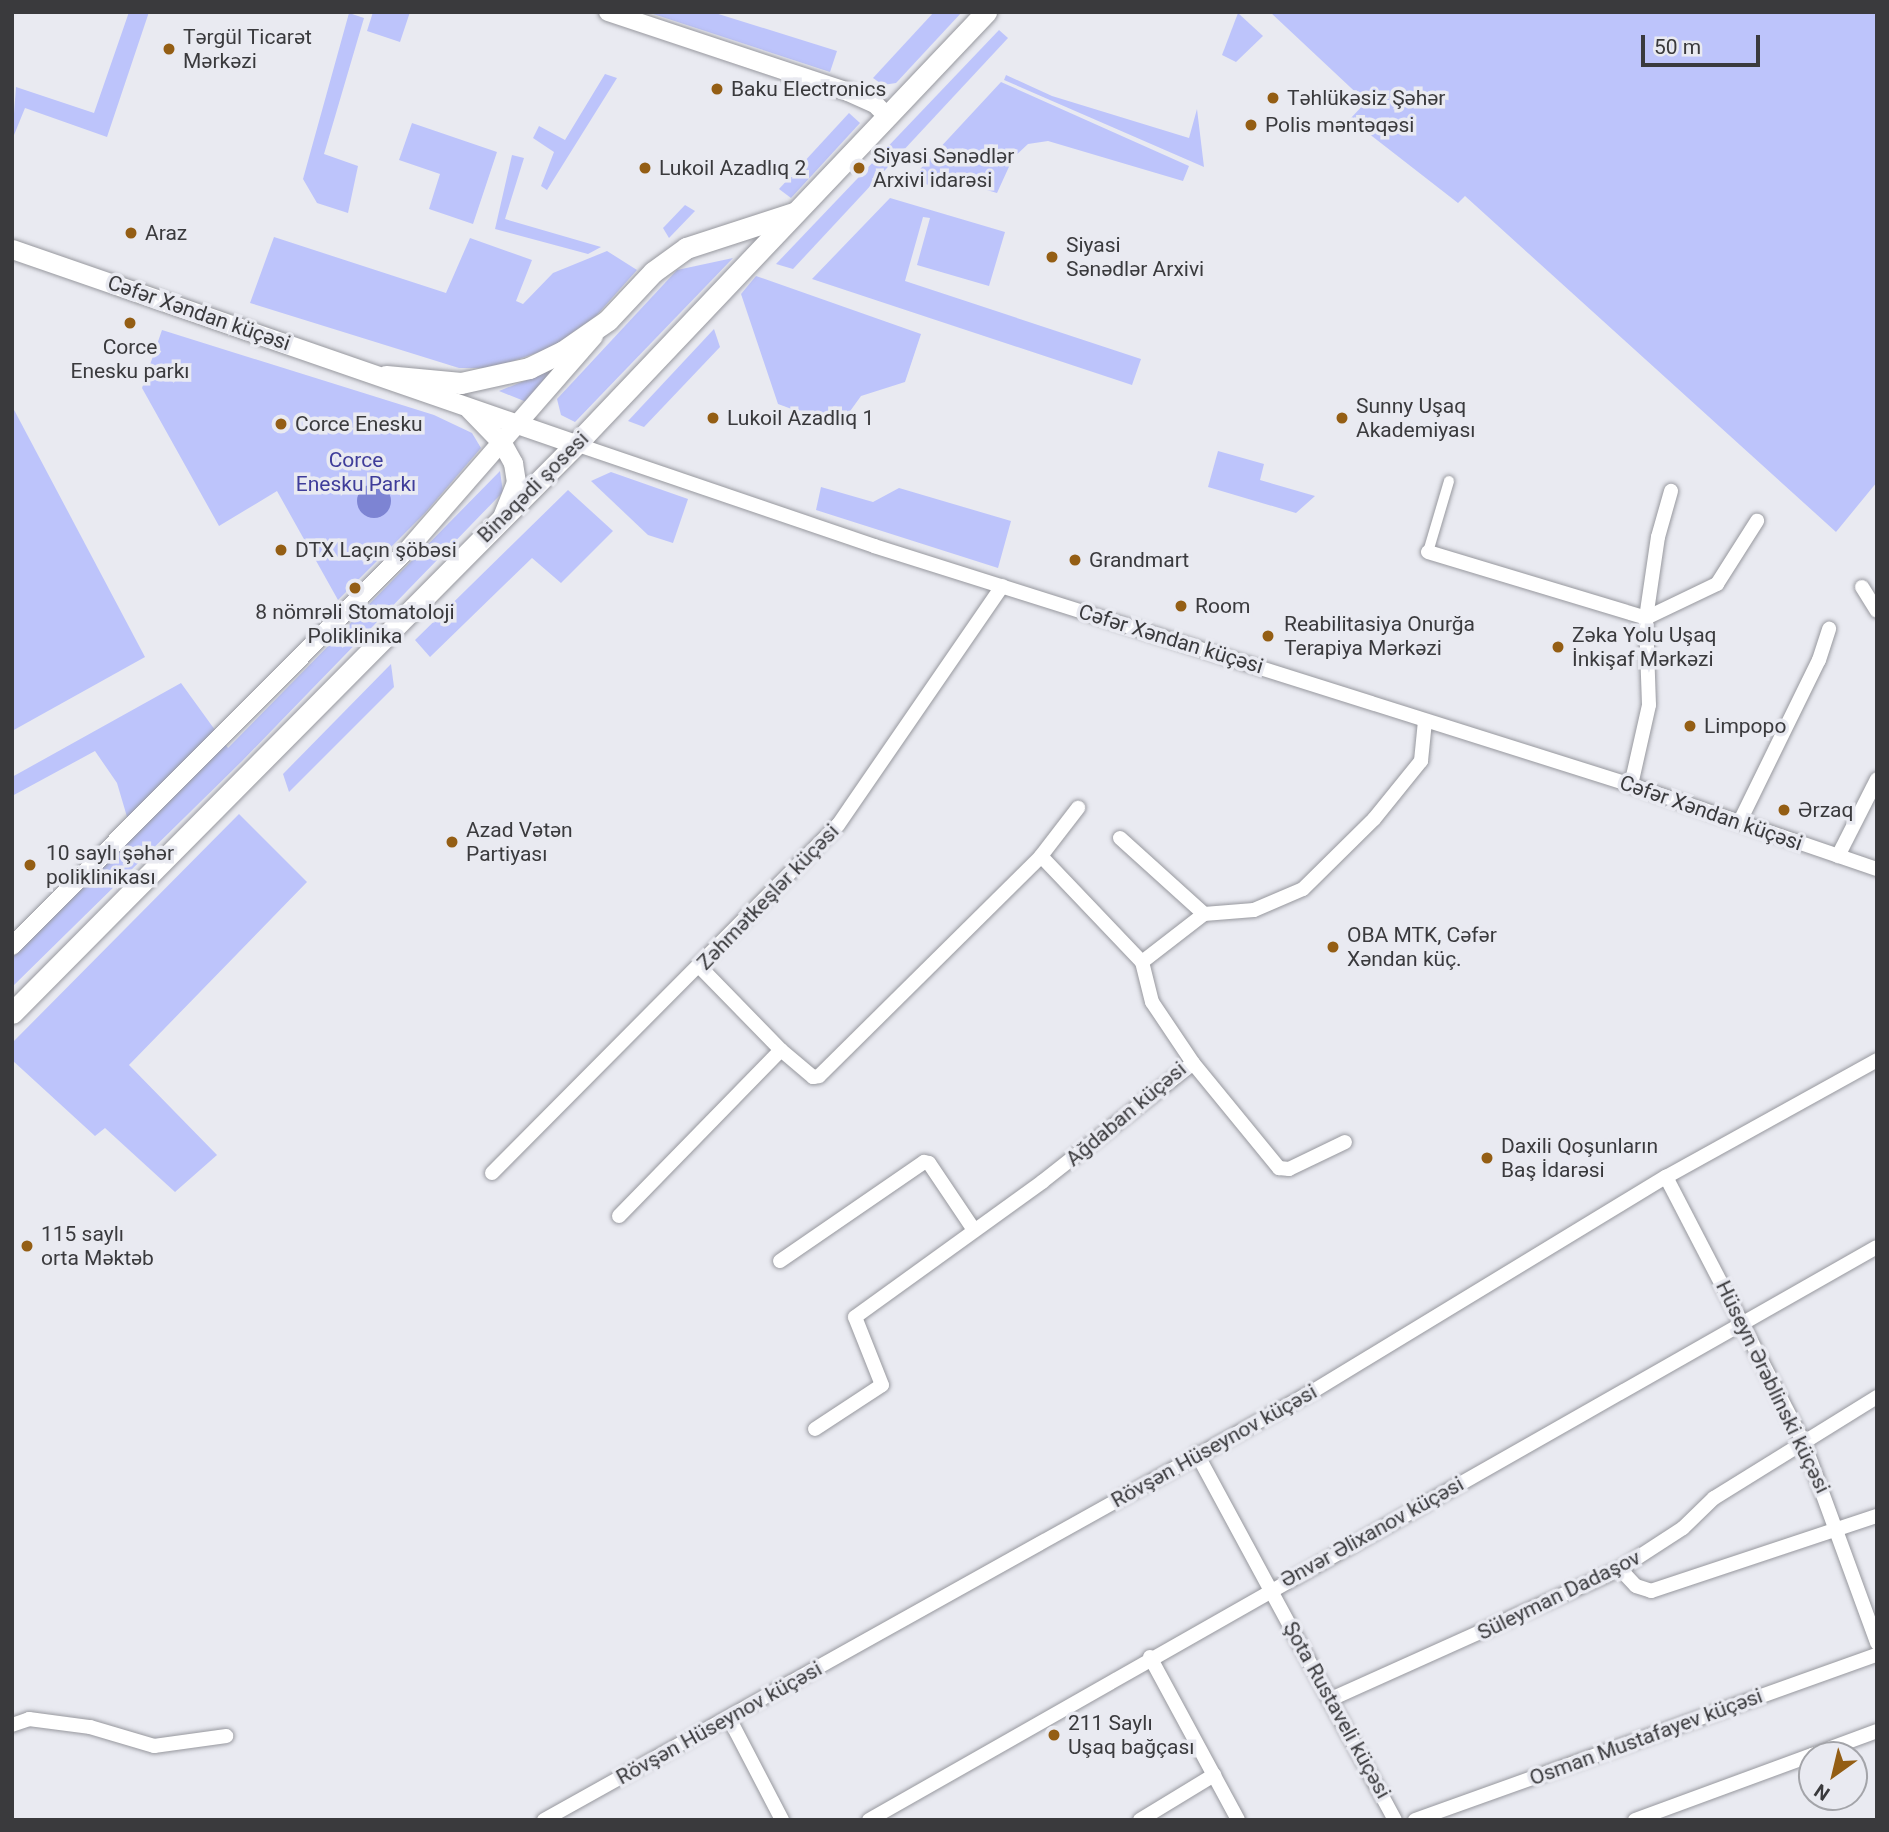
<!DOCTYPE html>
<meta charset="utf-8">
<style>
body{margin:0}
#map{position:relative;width:1889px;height:1832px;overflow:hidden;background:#e9eaf1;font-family:Roboto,sans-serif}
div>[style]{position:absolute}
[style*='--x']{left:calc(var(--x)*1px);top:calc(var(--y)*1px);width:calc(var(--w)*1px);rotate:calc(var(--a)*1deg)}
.green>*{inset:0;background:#bdc4fb}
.water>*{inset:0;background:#7d84d3}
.round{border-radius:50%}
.roads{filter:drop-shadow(0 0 2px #97989e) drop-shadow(0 0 2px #97989e)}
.pedestrian>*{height:10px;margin:-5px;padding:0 5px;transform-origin:5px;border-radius:5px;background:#fff}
.minor>*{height:14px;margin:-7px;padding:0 7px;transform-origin:7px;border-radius:7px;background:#fff}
.tertiary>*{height:18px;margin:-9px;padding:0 9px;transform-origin:9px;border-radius:9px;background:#fff}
.secondary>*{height:19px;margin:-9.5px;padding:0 9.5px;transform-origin:9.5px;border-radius:9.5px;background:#fff}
.primary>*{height:21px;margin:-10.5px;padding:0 10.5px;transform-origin:10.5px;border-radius:10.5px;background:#fff}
.dots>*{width:19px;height:19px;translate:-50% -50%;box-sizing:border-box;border:4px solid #e9eaf1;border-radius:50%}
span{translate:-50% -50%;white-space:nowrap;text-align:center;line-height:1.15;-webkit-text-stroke:7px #e9eaf1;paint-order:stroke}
.poi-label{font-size:21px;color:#3a3a3d}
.left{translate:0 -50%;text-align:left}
.street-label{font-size:21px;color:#3a3a3d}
.park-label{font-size:21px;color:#3f3d9a}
.frame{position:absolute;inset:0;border:14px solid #3a3a3d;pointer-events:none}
.north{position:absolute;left:1798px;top:1741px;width:70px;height:70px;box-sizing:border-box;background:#e9eaf1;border:2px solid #a3a4a9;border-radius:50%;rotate:214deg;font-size:19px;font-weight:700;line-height:28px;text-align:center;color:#3a3a3d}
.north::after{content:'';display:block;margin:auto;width:24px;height:32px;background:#945e14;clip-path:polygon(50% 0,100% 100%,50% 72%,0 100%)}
.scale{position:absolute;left:1641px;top:35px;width:119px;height:32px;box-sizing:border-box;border:4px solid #3a3a3d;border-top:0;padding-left:9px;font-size:21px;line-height:24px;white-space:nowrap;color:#3a3a3d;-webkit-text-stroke:5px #e9eaf1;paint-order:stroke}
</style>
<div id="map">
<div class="green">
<i style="clip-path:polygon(129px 12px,149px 12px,107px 137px,25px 108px,12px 140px,16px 87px,94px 113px)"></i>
<i style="clip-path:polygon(373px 12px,410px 12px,400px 42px,367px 31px)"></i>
<i style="clip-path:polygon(647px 12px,712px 12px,837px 51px,830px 72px)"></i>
<i style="clip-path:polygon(934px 12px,962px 12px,896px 83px,883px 85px,873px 78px)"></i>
<i style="clip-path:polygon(1270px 12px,1877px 12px,1877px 482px,1836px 532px,1465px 196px,1458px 203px,1350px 119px,1366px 102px)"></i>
<i style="clip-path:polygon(349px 13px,364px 18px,324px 154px,358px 166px,348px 213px,317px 203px,303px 179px)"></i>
<i style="clip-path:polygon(1238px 13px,1263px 36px,1236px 62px,1222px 55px)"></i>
<i style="clip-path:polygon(999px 30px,1008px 38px,793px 269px,776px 264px)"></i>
<i style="clip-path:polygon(605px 74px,617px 78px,547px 190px,541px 186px,554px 152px,533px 138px,539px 126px,565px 140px)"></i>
<i style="clip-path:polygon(1006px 75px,1052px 96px,1189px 138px,1197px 109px,1204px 167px,1004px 80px)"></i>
<i style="clip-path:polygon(1001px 82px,1189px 166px,1183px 181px,1048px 141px,1028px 144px,1013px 158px,997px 193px,935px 175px,929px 185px,910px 180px)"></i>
<i style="clip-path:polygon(849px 113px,860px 123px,791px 198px,779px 189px)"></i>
<i style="clip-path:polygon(412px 123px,497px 152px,473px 224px,429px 209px,440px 174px,399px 160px)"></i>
<i style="clip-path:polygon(512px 155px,524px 158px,505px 219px,601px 247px,588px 254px,495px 229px)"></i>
<i style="clip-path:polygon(890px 198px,1005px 232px,989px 286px,917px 265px,930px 218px,923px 217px,905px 281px,1141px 359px,1132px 385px,812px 279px)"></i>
<i style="clip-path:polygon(685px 205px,695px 211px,669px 238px,663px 228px)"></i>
<i style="clip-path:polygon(274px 237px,446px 293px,470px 238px,532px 260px,516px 301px,523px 304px,553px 273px,607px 251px,637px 270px,596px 316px,551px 348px,493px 368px,459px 368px,250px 303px)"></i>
<i style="clip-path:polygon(733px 258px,575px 422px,561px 415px,557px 399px,677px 270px)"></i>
<i style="clip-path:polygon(756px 276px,921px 334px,905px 382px,861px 396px,848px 414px,834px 410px,830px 423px,778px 404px,741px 294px)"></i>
<i style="clip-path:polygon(714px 329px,720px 347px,644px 427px,628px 421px)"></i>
<i style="clip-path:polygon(162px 330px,434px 415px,472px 433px,481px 448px,425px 513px,338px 600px,277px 491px,219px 526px,142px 388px)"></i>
<i style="clip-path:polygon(559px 367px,529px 403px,499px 391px)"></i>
<i style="clip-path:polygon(12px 406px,145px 657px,12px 731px)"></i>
<i style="clip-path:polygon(1218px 451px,1264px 464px,1260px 480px,1315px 496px,1296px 513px,1208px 487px)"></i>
<i style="clip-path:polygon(500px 471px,503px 492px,242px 761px,12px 987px,12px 958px,133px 837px,117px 783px,95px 751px,12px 796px,12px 777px,181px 683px,228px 748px)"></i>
<i style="clip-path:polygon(611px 472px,688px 499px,673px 543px,648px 535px,591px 481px)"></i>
<i style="clip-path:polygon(821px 487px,873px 502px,899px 488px,1011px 521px,998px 568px,816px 510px)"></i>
<i style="clip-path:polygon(568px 490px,613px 531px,561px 583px,532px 558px,430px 657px,415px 640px)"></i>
<i style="clip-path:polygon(391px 664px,394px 687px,289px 792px,283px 774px)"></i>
<i style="clip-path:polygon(239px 814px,307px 882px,129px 1065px,217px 1155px,175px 1192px,105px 1128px,95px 1136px,12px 1060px,12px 1043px)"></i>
</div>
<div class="water">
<i class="round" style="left:357px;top:484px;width:34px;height:34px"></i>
</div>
<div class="roads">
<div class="pedestrian">
<i style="--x:1428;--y:552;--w:74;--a:-73.5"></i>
</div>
<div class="minor">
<i style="--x:575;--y:444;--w:316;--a:18.8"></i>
<i style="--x:874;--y:546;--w:794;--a:17.52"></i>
<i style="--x:1631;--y:785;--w:260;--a:18.9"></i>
<i style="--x:1428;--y:552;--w:228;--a:16.8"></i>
<i style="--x:1646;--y:618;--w:79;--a:-25.6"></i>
<i style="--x:1717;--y:584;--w:75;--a:-57.6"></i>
<i style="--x:1862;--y:587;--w:28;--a:58"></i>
<i style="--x:1631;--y:785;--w:82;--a:-77.3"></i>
<i style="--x:1649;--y:705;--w:87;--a:-92"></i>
<i style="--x:1646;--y:618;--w:82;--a:-81.6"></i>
<i style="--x:1658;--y:537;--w:48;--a:-74.2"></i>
<i style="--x:1740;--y:821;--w:179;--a:-63.9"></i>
<i style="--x:1819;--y:660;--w:33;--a:-72"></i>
<i style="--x:1120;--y:838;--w:113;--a:42.1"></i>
<i style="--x:1041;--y:856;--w:146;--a:46.4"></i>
<i style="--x:1838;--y:856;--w:86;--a:-63.1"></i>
<i style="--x:700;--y:967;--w:116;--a:45.7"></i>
<i style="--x:781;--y:1050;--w:42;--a:40.2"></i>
<i style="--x:813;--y:1077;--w:6;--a:-9"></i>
<i style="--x:819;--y:1076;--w:313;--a:-44.7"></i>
<i style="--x:1041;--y:856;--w:61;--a:-52.4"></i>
<i style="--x:1193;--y:1063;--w:136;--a:50.7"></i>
<i style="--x:1279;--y:1168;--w:10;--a:6"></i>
<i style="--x:1289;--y:1169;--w:62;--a:-25.7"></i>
<i style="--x:492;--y:1173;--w:491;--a:-45.2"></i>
<i style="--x:838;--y:825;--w:290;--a:-55.5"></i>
<i style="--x:1666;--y:1177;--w:300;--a:62.6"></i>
<i style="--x:1804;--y:1443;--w:213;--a:69.9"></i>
<i style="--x:619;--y:1216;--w:232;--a:-45.7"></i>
<i style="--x:780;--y:1261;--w:175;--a:-34.5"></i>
<i style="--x:924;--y:1162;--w:5;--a:11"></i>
<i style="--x:929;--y:1163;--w:81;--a:56.1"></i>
<i style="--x:815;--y:1429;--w:80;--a:-33.3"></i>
<i style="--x:882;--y:1385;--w:73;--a:-111.7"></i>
<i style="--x:855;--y:1317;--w:231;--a:-35.8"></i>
<i style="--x:1042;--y:1182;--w:192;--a:-38.2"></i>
<i style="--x:1193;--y:1063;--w:73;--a:-123.9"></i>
<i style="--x:1152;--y:1002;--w:41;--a:-104"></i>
<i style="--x:1142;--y:962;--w:78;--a:-37.7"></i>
<i style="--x:1204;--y:914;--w:50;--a:-4.6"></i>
<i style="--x:1254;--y:910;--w:53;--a:-23.2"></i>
<i style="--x:1303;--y:889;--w:100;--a:-44.6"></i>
<i style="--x:1374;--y:819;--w:75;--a:-51"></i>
<i style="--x:1421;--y:761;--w:40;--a:-84.3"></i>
<i style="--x:1197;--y:1454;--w:416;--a:61.6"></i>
<i style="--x:1620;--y:1569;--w:23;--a:47"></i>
<i style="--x:1636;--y:1586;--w:16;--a:18"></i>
<i style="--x:1651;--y:1591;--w:238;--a:-18.4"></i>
<i style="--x:1150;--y:1657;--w:185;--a:61.6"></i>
<i style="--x:1331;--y:1699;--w:317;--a:-24.2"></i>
<i style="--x:1620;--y:1569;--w:75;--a:-33.1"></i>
<i style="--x:1683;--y:1528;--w:43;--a:-44.1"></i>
<i style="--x:1714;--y:1498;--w:192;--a:-31.8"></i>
<i style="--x:729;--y:1718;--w:115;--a:62.5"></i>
<i style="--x:12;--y:1725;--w:18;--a:-19"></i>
<i style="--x:29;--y:1719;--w:62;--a:7.5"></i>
<i style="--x:90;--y:1727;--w:67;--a:16.5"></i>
<i style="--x:154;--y:1746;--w:73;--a:-7.9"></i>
<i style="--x:1812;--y:1755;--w:69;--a:-20.3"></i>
<i style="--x:544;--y:1820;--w:883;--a:-29.15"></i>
<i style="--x:1315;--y:1390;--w:411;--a:-31.3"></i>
<i style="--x:1666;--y:1177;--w:241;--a:-29"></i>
<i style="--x:869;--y:1820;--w:1159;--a:-29.62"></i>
<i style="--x:1140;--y:1820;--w:87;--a:-31.3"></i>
<i style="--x:1415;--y:1820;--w:491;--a:-19.7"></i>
<i style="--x:1635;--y:1820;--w:189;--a:-20.2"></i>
</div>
<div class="tertiary">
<i style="--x:608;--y:12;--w:253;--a:18.4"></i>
<i style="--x:848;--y:92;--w:30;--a:24"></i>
<i style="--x:875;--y:104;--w:17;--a:45"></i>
<i style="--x:12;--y:946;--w:564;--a:-45.07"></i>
<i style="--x:410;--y:547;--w:280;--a:-48.9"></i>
</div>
<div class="secondary">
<i style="--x:12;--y:249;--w:596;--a:19.1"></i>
<i style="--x:469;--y:409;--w:47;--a:45.9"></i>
<i style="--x:502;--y:443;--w:23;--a:61"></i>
<i style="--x:513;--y:463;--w:19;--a:81"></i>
<i style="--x:516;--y:482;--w:38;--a:112"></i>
</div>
<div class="primary">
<i style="--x:386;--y:376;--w:75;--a:5.3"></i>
<i style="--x:461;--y:383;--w:70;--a:-12.4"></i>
<i style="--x:529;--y:368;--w:37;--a:-26"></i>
<i style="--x:562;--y:352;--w:56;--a:-34.8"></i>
<i style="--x:608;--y:320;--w:66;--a:-46.8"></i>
<i style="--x:653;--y:272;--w:41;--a:-36"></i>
<i style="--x:686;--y:248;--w:114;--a:-18"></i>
<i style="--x:12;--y:1013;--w:804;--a:-45.25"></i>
<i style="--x:578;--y:442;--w:593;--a:-46.5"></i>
</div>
</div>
<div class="dots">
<i style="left:169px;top:49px;background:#945e14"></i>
<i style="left:717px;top:89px;background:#945e14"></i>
<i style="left:1273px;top:98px;background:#945e14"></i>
<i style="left:1251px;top:125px;background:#945e14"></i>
<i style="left:645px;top:168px;background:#945e14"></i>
<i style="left:859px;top:168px;background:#945e14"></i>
<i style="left:131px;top:233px;background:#945e14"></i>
<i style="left:1052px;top:257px;background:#945e14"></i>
<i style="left:130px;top:323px;background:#945e14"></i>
<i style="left:713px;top:418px;background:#945e14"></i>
<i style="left:1342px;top:418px;background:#945e14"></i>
<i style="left:281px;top:424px;background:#945e14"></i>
<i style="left:281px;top:550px;background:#945e14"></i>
<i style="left:1075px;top:560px;background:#945e14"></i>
<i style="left:355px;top:588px;background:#945e14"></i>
<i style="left:1181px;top:606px;background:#945e14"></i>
<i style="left:1268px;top:636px;background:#945e14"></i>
<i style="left:1558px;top:647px;background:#945e14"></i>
<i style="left:1690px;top:726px;background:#945e14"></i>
<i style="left:1784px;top:810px;background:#945e14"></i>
<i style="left:452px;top:842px;background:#945e14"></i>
<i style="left:30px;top:865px;background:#945e14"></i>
<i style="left:1333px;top:947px;background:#945e14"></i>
<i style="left:1487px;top:1158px;background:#945e14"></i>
<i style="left:27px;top:1246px;background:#945e14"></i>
<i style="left:1054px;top:1735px;background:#945e14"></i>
</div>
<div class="poi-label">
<span class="left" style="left:183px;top:49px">Tərgül Ticarət<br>Mərkəzi</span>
<span class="left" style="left:731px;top:89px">Baku Electronics</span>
<span class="left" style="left:1287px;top:98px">Təhlükəsiz Şəhər</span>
<span class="left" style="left:1265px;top:125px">Polis məntəqəsi</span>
<span class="left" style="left:873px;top:168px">Siyasi Sənədlər<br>Arxivi idarəsi</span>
<span class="left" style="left:659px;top:168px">Lukoil Azadlıq 2</span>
<span class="left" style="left:145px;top:233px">Araz</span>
<span class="left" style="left:1066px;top:257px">Siyasi<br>Sənədlər Arxivi</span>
<span style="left:130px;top:359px">Corce<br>Enesku parkı</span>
<span class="left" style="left:1356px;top:418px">Sunny Uşaq<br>Akademiyası</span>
<span class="left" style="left:727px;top:418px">Lukoil Azadlıq 1</span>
<span class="left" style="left:295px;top:424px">Corce Enesku</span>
<span class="left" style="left:295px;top:550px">DTX Laçın şöbəsi</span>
<span class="left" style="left:1089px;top:560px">Grandmart</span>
<span class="left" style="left:1195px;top:606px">Room</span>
<span style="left:355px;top:624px">8 nömrəli Stomatoloji<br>Poliklinika</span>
<span class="left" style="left:1284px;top:636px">Reabilitasiya Onurğa<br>Terapiya Mərkəzi</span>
<span class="left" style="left:1572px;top:647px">Zəka Yolu Uşaq<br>İnkişaf Mərkəzi</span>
<span class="left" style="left:1704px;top:726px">Limpopo</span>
<span class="left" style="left:1798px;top:810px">Ərzaq</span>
<span class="left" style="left:466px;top:842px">Azad Vətən<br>Partiyası</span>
<span class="left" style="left:46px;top:865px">10 saylı şəhər<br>poliklinikası</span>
<span class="left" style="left:1347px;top:947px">OBA MTK, Cəfər<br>Xəndan küç.</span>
<span class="left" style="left:1501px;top:1158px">Daxili Qoşunların<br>Baş İdarəsi</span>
<span class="left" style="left:41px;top:1246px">115 saylı<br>orta Məktəb</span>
<span class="left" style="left:1068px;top:1735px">211 Saylı<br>Uşaq bağçası</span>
</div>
<div class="street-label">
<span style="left:199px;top:313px;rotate:19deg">Cəfər Xəndan küçəsi</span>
<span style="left:533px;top:487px;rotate:-45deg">Binəqədi şosesi</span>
<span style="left:1171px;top:639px;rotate:17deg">Cəfər Xəndan küçəsi</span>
<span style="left:1711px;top:813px;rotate:19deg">Cəfər Xəndan küçəsi</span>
<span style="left:768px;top:897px;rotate:-46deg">Zəhmətkeşlər küçəsi</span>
<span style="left:1126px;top:1114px;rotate:-40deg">Ağdaban küçəsi</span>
<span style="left:1773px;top:1387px;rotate:64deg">Hüseyn Ərəblinski küçəsi</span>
<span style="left:1214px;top:1446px;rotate:-29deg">Rövşən Hüseynov küçəsi</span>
<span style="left:1372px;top:1532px;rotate:-29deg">Ənvər Əlixanov küçəsi</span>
<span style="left:1559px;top:1595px;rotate:-26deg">Süleyman Dadaşov</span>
<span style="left:1337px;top:1710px;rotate:61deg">Şota Rustaveli küçəsi</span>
<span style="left:719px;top:1723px;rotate:-29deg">Rövşən Hüseynov küçəsi</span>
<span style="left:1646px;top:1737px;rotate:-20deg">Osman Mustafayev küçəsi</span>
</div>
<div class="park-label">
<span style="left:356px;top:472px">Corce<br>Enesku Parkı</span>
</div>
<div class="frame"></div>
<div class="north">N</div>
<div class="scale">50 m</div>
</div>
